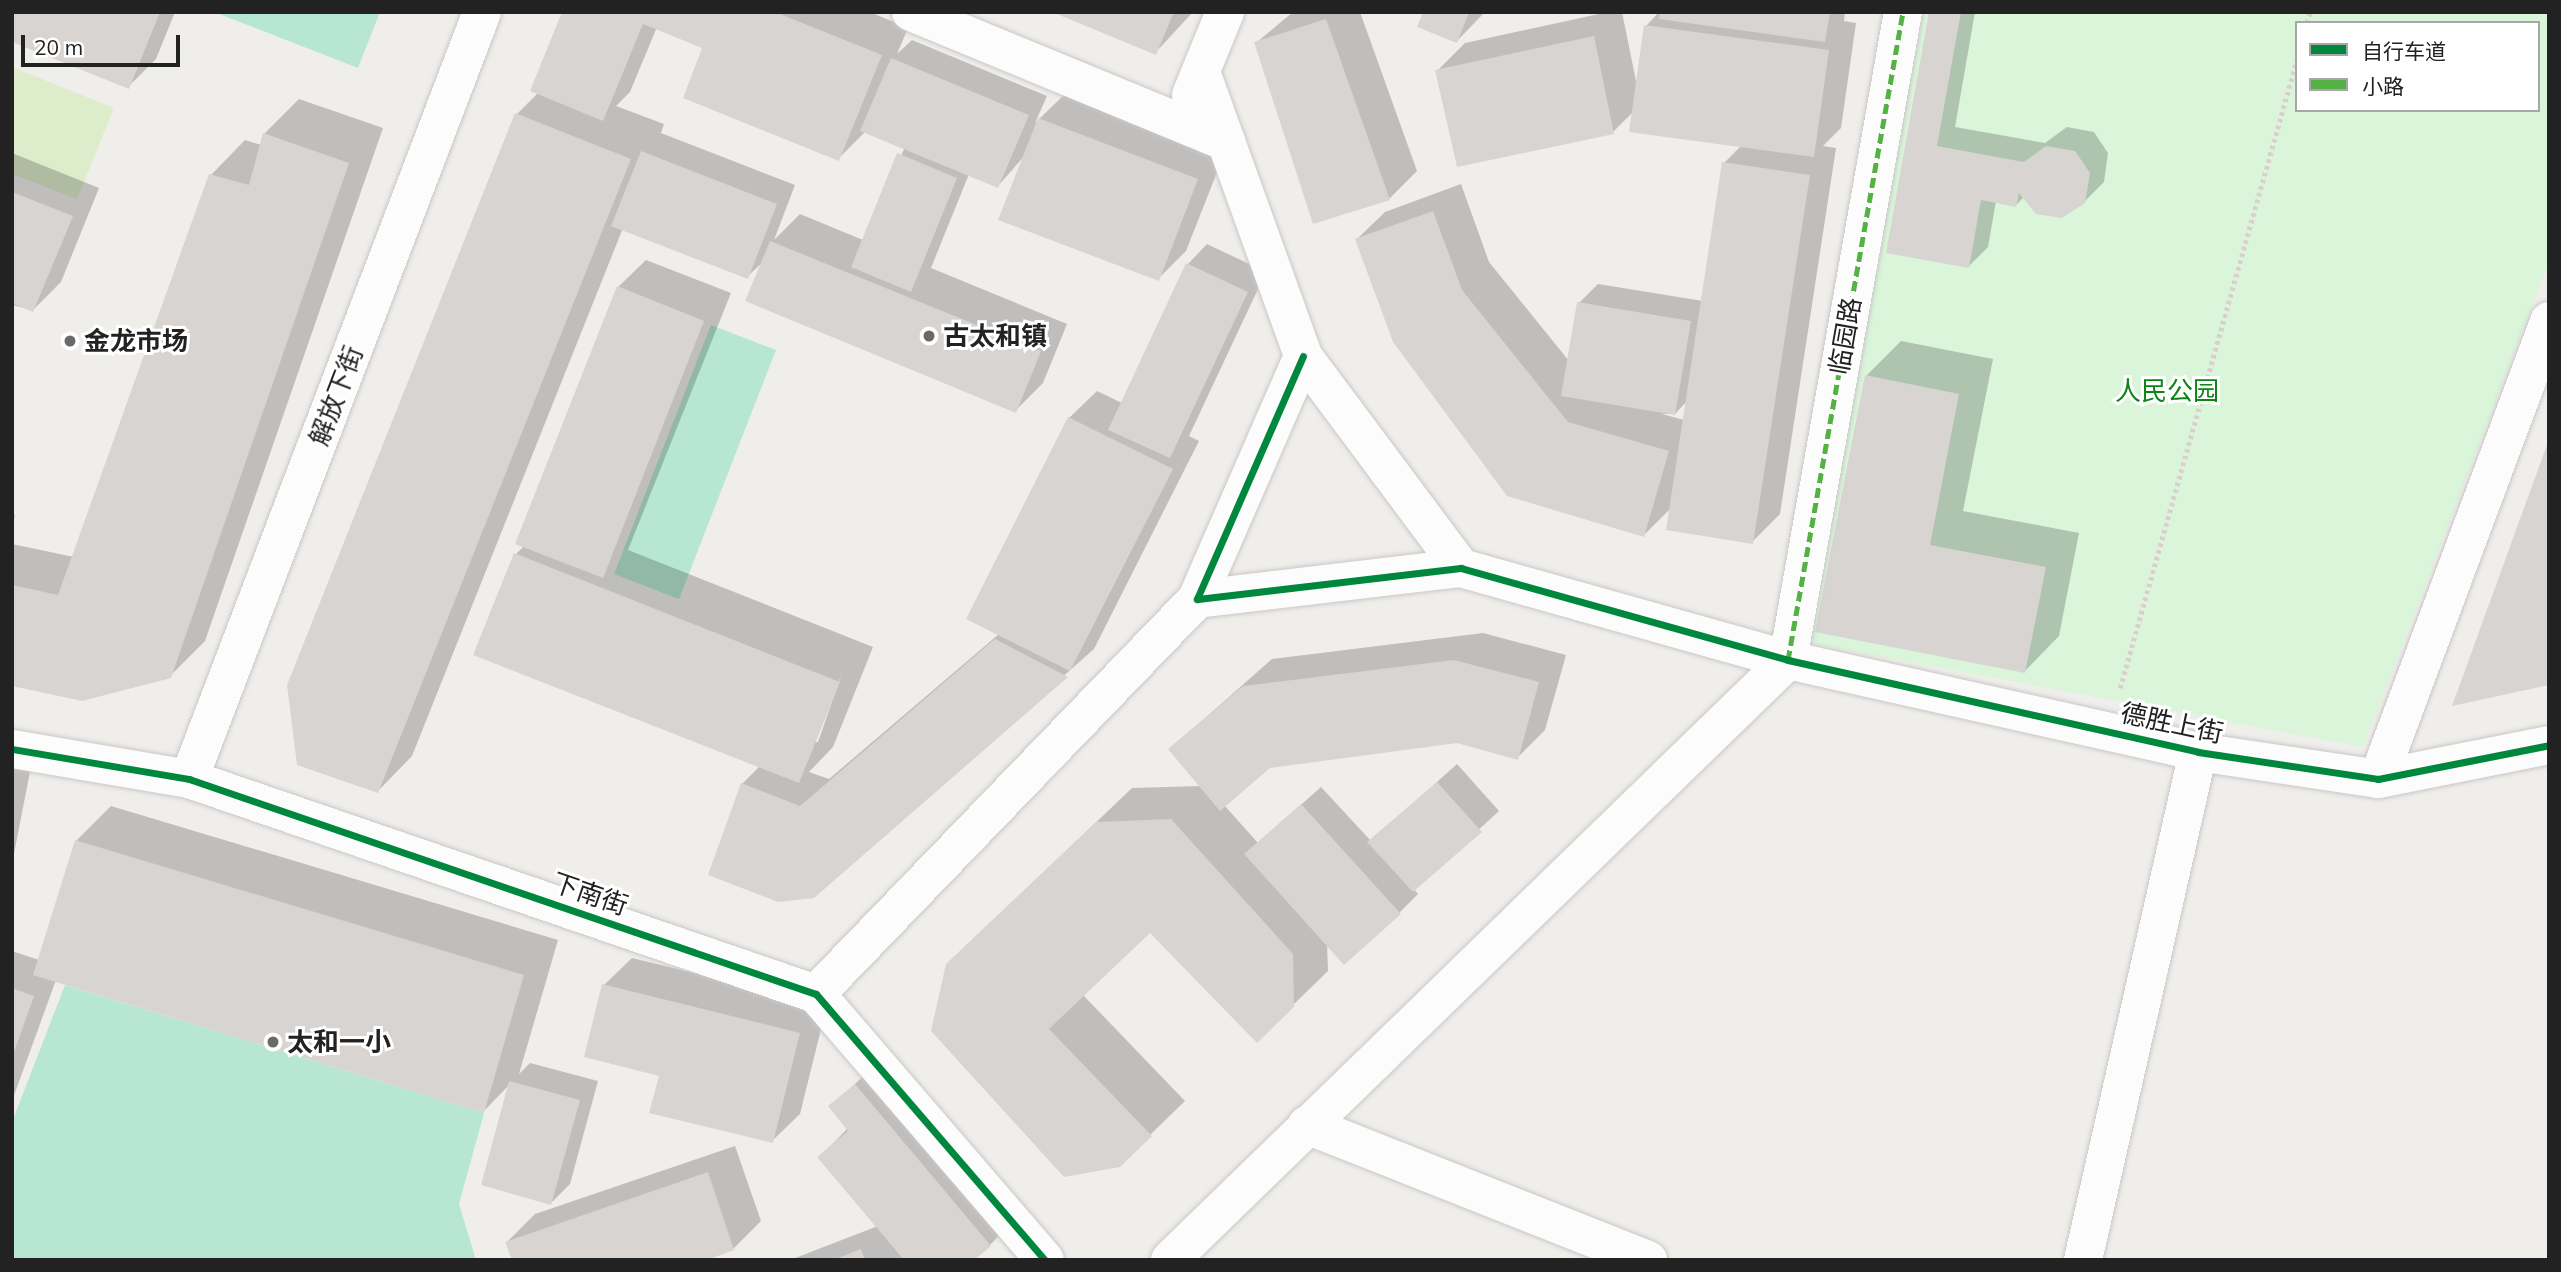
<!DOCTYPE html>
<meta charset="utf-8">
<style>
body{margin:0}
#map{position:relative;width:2561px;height:1272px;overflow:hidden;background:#f0eeeb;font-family:Mulish,"Noto Sans SC",sans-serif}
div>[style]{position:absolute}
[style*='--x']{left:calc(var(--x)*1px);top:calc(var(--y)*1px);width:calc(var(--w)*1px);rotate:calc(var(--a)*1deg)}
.grass>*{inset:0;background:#ddeccb}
.park>*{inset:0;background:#daf5da}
.pitch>*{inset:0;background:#b7e6d2}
.shadow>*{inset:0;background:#0003}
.building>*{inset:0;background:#d7d4d2}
.path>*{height:4.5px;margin-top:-2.25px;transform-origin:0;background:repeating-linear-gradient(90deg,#dccecd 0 3.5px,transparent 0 7px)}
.roads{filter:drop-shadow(0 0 2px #c9c8c7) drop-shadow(0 0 2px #c9c8c7)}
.minor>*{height:38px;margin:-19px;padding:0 19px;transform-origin:19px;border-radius:19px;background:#fdfcfc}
.quiet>*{height:5px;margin-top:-2.5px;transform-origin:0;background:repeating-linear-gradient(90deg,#55b145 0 10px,transparent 0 15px)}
.cycleway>*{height:7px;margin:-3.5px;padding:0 3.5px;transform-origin:3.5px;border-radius:3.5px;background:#00873e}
.dots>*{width:19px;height:19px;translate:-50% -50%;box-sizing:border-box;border:4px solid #fff;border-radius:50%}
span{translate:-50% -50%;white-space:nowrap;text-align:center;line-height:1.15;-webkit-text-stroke:6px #fff;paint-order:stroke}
.poi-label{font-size:26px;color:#222;font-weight:700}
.left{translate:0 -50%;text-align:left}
.street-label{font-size:26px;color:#222}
.park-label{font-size:26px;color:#0c8416}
.frame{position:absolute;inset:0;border:14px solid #222;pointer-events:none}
.legend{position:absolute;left:2295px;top:21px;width:245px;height:91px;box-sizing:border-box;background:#fff;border:2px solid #a7a7a7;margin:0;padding:9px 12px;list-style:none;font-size:21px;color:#222}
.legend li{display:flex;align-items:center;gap:14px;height:35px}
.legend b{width:35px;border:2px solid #a7a7a7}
.scale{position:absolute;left:21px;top:35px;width:159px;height:32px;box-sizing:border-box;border:4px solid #222;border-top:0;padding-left:9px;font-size:21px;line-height:24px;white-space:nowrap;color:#222;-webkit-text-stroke:5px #fff;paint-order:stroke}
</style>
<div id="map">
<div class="grass">
<i style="clip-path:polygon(12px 67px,114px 108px,77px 199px,12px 174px)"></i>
</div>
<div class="park">
<i style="clip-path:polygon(evenodd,1919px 12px,2549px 12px,2549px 262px,2363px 747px,1808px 643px,1919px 12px,2297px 23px,2538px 23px,2538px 110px,2297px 110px,2297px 23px)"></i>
</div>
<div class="pitch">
<i style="clip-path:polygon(214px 12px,380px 12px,358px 68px)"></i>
<i style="clip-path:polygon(711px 325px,776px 350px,679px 599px,614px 574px)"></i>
<i style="clip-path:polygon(65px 985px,484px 1113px,459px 1204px,476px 1260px,12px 1260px,12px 1122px)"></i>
</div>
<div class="shadow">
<i style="clip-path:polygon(12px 12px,175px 12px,156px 59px,128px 87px)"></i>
<i style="clip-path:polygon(evenodd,564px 12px,870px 12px,908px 28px,897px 54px,912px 40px,1047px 96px,1035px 123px,1068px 91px,1225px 152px,1186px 251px,1158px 279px,1026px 154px,998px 186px,969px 174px,931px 268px,1067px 324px,1043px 383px,1015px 411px,764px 261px,747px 277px,623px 228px,412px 756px,378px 791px,517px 114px,538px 93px,564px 12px,657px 27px,704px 47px,838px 159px,866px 131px,905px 147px,863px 240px,800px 214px,774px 240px,795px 185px,661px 133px,664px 124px,616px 106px,630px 92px,657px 27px)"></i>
<i style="clip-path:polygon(1057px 12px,1193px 12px,1155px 53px)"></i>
<i style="clip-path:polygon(1293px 12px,1360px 12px,1417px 171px,1389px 199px,1256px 43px)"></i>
<i style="clip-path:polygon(1425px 12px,1485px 12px,1457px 41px)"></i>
<i style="clip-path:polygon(evenodd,1608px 12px,1622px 12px,1637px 86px,1646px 26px,1659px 12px,1845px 12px,1844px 21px,1856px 23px,1841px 128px,1823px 146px,1836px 148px,1780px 514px,1752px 542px,1671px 508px,1644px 535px,1357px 239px,1385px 212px,1461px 184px,1489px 262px,1569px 361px,1579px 303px,1598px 284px,1703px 301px,1724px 163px,1741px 146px,1634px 111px,1613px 132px,1437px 71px,1465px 43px,1608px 12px,1687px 401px,1684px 420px,1662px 414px,1675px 414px,1687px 401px)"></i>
<i style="clip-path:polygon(1930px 12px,1975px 12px,1955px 127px,2045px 143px,2067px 127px,2094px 132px,2108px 153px,2104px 182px,2084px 202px,2024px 197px,2016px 205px,1996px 201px,1988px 247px,1969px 266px,1888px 252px)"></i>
<i style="clip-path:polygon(299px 99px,383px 128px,205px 641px,170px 676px,12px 684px,12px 544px,74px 557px,211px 175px,245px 140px,261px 145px,264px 134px)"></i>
<i style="clip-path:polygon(12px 153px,99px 188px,61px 282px,33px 310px,12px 305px)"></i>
<i style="clip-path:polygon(evenodd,1207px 244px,1266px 272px,1189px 436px,1199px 441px,1094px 649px,814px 897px,742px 784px,760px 766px,516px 554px,525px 545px,618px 287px,646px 260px,731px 293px,628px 550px,873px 647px,833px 747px,809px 772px,829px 779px,999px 634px,1069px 418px,1097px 391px,1122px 403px,1188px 264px,1207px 244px,842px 673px,818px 742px,814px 742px,842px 673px)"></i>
<i style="clip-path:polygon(1901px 341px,1993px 359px,1963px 511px,2079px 533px,2059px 636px,2025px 671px,1817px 631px,1866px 376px)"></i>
<i style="clip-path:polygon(2549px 447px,2549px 683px,2455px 704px)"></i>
<i style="clip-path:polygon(12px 514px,15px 515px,12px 530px)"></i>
<i style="clip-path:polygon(1483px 633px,1566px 655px,1545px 730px,1517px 758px,1457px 741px,1269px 766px,1224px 805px,1258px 843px,1321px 787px,1371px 841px,1457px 764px,1499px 811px,1414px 889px,1418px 894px,1399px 913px,1327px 943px,1328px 971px,1292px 1006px,1150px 931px,1083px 995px,1185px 1101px,1119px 1165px,983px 930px,1132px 788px,1201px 786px,1170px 749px,1272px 659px)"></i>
<i style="clip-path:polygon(12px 747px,34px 751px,12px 864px)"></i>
<i style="clip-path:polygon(111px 806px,558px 940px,519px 1074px,530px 1063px,598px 1081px,570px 1184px,551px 1203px,510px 1084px,484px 1111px,56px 980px,12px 1101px,12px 951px,39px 960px,77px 840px)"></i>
<i style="clip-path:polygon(632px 958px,827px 1005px,800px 1114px,772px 1141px,661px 1074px,604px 985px)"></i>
<i style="clip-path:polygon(884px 1057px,1017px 1217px,990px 1245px,902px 1256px,903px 1260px,790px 1260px,878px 1226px,820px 1157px,848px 1128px,830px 1107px)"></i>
<i style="clip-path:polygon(735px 1146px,761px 1221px,733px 1249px,507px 1242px,535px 1214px)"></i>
</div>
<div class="building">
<i style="clip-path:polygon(12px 12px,160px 12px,129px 89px,12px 42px)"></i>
<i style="clip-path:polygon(562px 12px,775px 12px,882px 55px,839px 161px,683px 98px,702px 48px,643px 24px,603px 121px,530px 91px)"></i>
<i style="clip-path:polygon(1052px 12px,1174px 12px,1156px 55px)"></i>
<i style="clip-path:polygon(1423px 12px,1469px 12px,1457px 43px,1417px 27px)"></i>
<i style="clip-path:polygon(1660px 12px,1830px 12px,1825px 42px,1659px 19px)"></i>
<i style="clip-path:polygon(1929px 12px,1961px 12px,1937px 146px,2024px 162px,2046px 146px,2075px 151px,2090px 173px,2085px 203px,2062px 218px,2036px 214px,2019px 193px,2016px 207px,1981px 200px,1969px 268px,1886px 253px)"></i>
<i style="clip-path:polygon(1326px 19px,1390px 200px,1313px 224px,1254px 42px)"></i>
<i style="clip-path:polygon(1644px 25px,1829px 50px,1814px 157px,1629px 132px)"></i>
<i style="clip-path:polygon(1594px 36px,1614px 134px,1457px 167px,1435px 70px)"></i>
<i style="clip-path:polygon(891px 58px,1029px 115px,998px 188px,860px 131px)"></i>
<i style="clip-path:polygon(515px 113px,631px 159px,378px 793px,297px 765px,287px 685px)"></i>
<i style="clip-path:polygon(1038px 118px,1198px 179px,1159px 281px,998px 220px)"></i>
<i style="clip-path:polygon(263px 133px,349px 163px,171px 678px,82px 701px,12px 686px,12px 585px,58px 595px,209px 174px,249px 185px)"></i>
<i style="clip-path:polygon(641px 151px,777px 204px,748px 279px,611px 226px)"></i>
<i style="clip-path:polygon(897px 153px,957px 178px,911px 292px,851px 267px)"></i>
<i style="clip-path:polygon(1722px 162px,1810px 175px,1753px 544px,1666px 530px)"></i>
<i style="clip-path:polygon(12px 192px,73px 216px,33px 312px,12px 303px)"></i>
<i style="clip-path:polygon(1433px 211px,1462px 290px,1568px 422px,1669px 451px,1644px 537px,1507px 496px,1393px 342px,1355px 239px)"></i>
<i style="clip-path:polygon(770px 241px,1041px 351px,1016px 413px,745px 301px)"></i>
<i style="clip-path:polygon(1186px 263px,1248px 292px,1170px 458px,1108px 430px)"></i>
<i style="clip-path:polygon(617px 286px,704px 321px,603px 578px,515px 544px)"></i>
<i style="clip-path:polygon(1577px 302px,1691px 321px,1675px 415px,1561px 396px)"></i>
<i style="clip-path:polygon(1865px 375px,1959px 394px,1930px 545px,2046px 567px,2025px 673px,1815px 632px)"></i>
<i style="clip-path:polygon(1068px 417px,1173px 469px,1070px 671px,966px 619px)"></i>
<i style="clip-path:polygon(2548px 442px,2549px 685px,2452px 706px)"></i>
<i style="clip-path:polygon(514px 553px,840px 682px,799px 783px,473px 655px)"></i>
<i style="clip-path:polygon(995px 639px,1068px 677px,814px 898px,778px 902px,708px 875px,741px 783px,800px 806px)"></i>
<i style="clip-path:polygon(1454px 660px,1539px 682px,1518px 760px,1457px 743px,1270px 768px,1220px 811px,1168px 749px,1243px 686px)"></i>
<i style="clip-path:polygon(1437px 782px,1482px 832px,1413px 892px,1367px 842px)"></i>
<i style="clip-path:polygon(1301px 804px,1401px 914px,1344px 965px,1244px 854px)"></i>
<i style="clip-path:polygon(1171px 819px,1293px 954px,1294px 1007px,1257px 1043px,1150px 933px,1049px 1029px,1152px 1136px,1120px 1167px,1064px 1177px,931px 1031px,946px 964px,1096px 822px)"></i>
<i style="clip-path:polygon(75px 840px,524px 975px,484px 1113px,33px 975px)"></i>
<i style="clip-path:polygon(602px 984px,800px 1033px,773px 1143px,649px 1113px,659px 1076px,584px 1057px)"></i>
<i style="clip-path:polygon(12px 988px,34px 996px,13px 1055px,12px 1055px)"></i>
<i style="clip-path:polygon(509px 1081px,580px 1100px,551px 1205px,481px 1185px)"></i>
<i style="clip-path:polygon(855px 1084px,991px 1246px,974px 1260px,904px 1260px,817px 1157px,848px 1131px,828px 1106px)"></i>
<i style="clip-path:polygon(708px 1172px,734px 1250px,707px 1260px,512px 1260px,505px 1242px)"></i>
<i style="clip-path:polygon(861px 1249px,865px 1260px,833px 1260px)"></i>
</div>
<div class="path">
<i style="--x:2307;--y:23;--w:11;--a:-75"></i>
<i style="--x:2120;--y:688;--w:653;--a:-74.28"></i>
</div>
<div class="roads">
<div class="minor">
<i style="--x:911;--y:12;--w:341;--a:22.4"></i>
<i style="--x:1201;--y:72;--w:302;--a:70.2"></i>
<i style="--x:1303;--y:356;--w:264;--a:53.3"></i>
<i style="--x:1191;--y:95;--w:90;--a:-67.7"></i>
<i style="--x:1303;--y:356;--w:265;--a:113.6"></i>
<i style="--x:1197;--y:599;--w:266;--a:-6.7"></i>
<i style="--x:1461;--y:568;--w:340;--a:15.7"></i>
<i style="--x:1788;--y:660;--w:420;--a:12.6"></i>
<i style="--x:2198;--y:752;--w:182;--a:8.5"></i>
<i style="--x:2378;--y:779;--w:174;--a:-11.2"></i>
<i style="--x:1788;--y:660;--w:658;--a:-79.94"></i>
<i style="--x:12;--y:749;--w:180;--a:9.6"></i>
<i style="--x:189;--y:779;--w:663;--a:18.93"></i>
<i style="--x:816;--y:994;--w:351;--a:49.3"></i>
<i style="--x:189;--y:779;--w:821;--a:-69.09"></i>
<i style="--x:2378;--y:779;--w:489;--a:-69.5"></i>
<i style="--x:816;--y:994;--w:549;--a:-46.03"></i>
<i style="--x:1307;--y:1125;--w:367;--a:21.6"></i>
<i style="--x:1170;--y:1260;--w:861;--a:-44.15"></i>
<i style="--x:2083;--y:1260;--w:521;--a:-77.24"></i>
</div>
</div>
<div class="quiet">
<i style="--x:1788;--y:660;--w:658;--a:-79.94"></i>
</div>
<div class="cycleway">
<i style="--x:1303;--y:356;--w:265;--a:113.6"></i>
<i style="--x:1197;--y:599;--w:266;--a:-6.7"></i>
<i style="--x:1461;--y:568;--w:340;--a:15.7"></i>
<i style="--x:1788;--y:660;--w:420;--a:12.6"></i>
<i style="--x:2198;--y:752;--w:182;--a:8.5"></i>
<i style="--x:2378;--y:779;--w:174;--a:-11.2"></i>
<i style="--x:12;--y:749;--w:180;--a:9.6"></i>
<i style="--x:189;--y:779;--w:663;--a:18.93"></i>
<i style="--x:816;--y:994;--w:351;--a:49.3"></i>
</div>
<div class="dots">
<i style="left:929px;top:336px;background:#6a6968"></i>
<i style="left:70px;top:341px;background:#6a6968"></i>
<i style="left:273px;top:1042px;background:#6a6968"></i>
</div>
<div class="poi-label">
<span class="left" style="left:943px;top:336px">古太和镇</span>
<span class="left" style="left:84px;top:341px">金龙市场</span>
<span class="left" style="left:287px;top:1042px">太和一小</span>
</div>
<div class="street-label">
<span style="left:1845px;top:336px;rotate:-80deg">临园路</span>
<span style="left:336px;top:396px;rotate:-69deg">解放下街</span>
<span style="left:2172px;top:723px;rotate:12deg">德胜上街</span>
<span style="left:590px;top:894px;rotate:19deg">下南街</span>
</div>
<div class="park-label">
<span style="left:2167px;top:391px">人民公园</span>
</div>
<div class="frame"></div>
<ul class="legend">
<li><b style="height:9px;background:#00873e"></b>自行车道</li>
<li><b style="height:9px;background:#55b145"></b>小路</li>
</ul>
<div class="scale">20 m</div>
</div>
